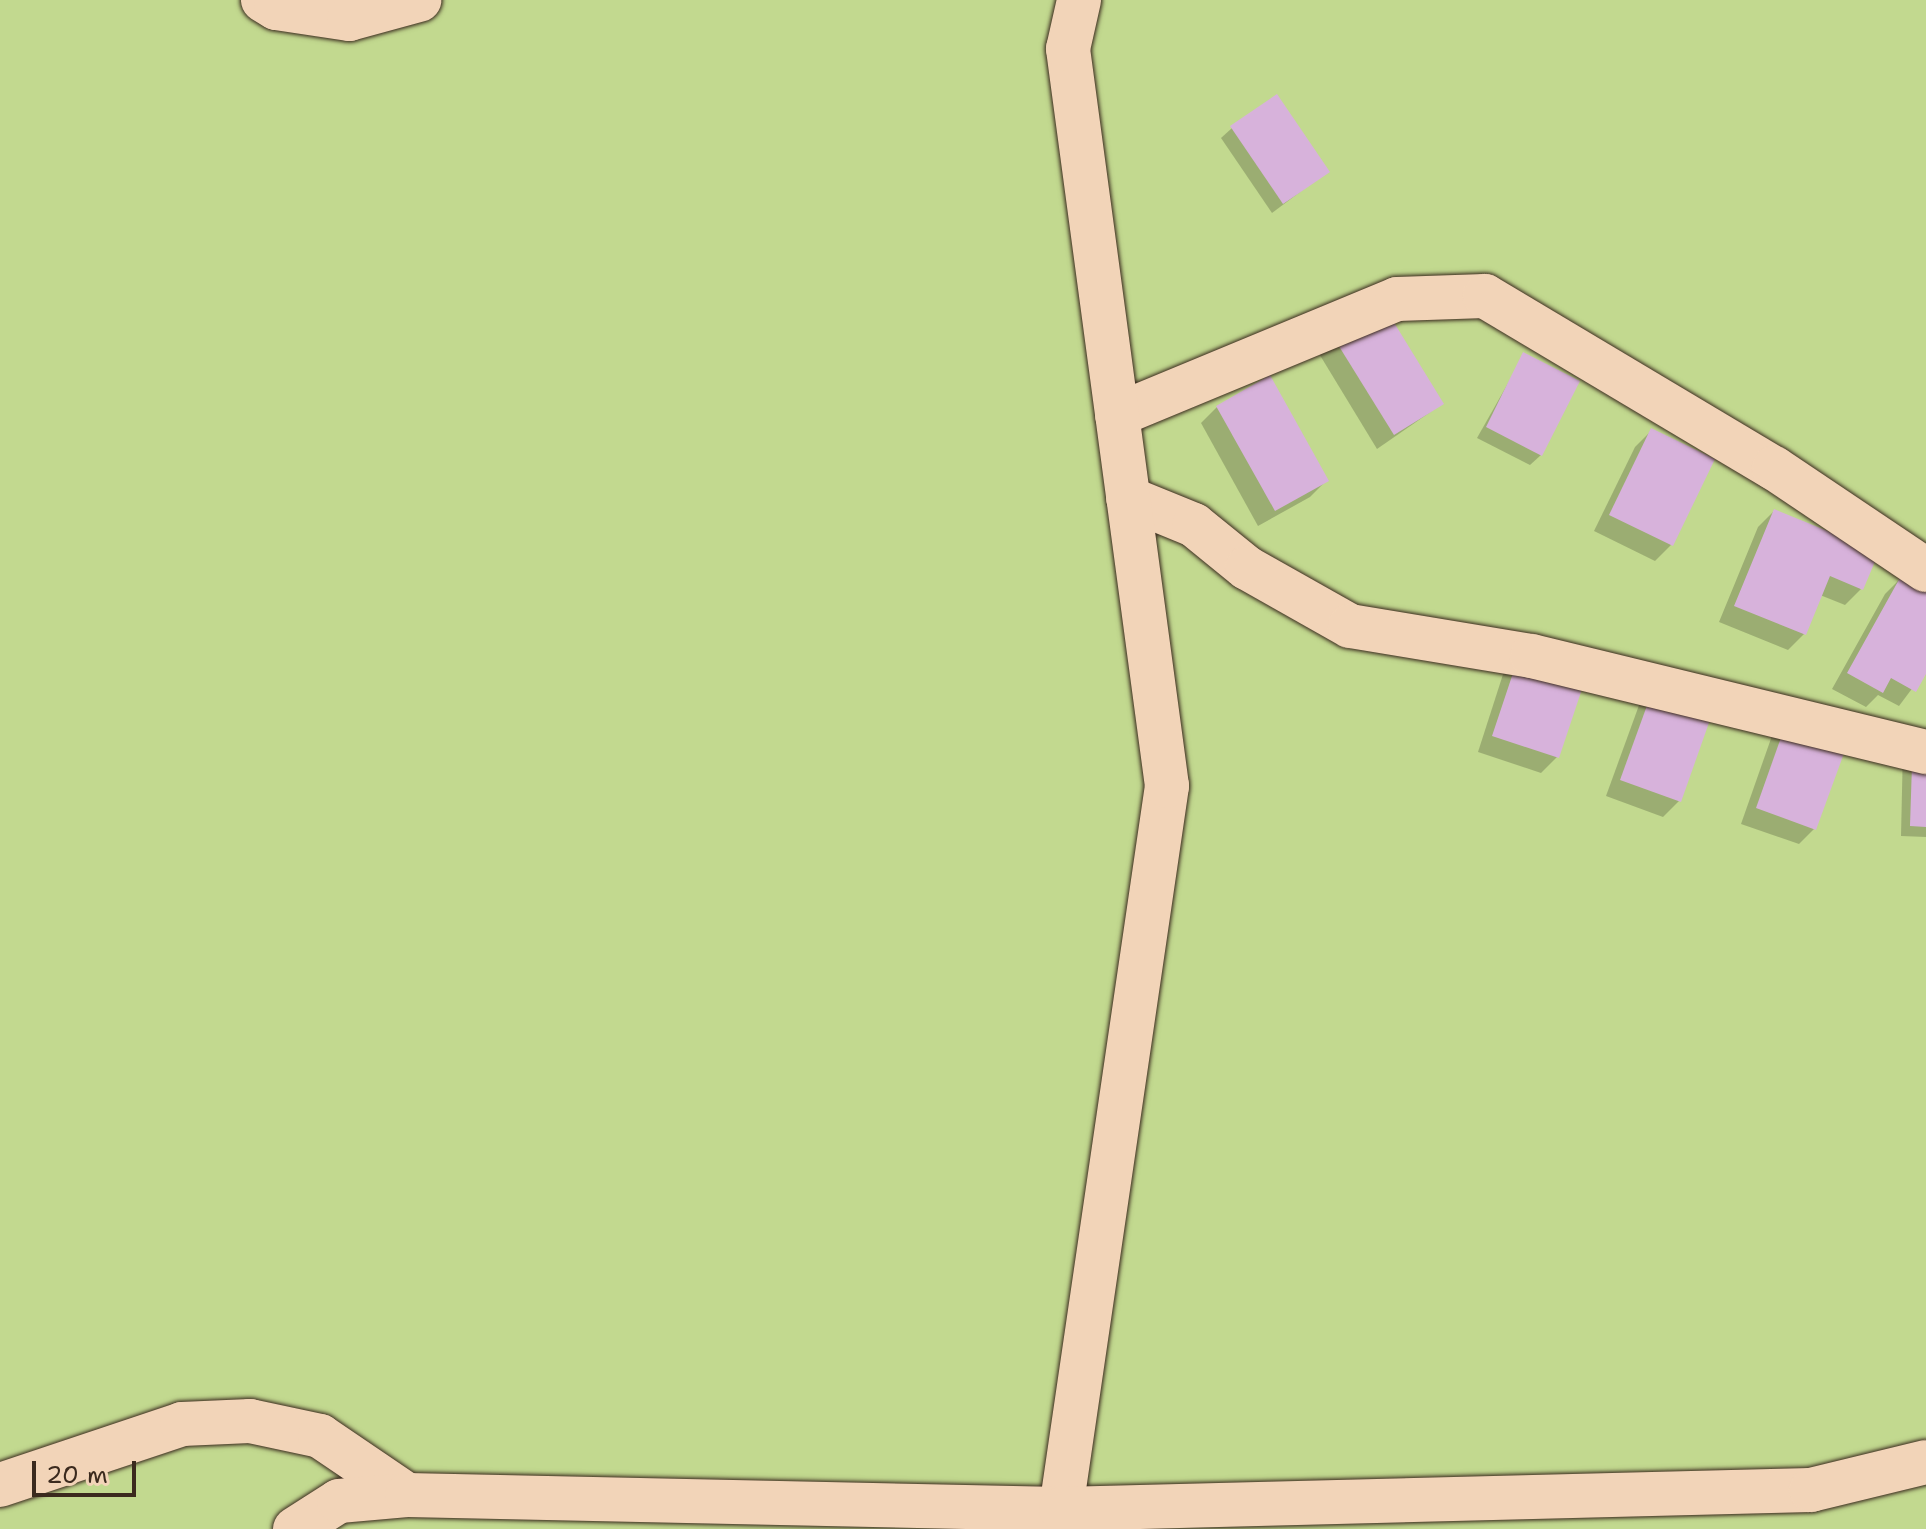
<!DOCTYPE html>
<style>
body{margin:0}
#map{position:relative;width:1926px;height:1529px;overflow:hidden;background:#f2d4b8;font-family:"Shantell Sans",sans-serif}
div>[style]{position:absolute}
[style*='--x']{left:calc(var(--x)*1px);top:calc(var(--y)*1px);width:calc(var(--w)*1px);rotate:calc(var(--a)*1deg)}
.green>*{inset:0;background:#c2d98f}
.shadow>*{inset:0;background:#0003}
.building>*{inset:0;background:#d7b2db}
.roads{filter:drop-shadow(0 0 2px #3b2a1e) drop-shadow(0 0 2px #3b2a1e)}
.minor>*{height:44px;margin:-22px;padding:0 22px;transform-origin:22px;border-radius:22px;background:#f2d4b8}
span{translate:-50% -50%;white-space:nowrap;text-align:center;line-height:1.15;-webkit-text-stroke:6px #f2d4b8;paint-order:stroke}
.scale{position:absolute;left:32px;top:1461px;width:104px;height:36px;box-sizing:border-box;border:4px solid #3b2a1e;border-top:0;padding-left:10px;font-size:24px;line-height:28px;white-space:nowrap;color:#3b2a1e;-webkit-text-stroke:6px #f2d4b8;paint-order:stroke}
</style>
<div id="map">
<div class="green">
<i style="clip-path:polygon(0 0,1926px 0,1926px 1529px,0 1529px)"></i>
</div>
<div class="shadow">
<i style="clip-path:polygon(1232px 128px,1328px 171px,1272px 213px,1221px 138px)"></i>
<i style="clip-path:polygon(1334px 336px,1442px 404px,1377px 449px,1318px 352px)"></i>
<i style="clip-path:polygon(1524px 355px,1541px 455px,1530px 465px,1477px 438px)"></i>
<i style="clip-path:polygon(1217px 407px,1326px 481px,1310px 497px,1258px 526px,1201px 423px)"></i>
<i style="clip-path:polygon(1651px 431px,1671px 545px,1655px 561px,1594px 531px,1635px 447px)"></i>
<i style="clip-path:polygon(1774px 511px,1861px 589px,1845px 605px,1820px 595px,1804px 634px,1788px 650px,1719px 622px,1758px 527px)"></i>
<i style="clip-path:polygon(1901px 578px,1926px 592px,1926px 670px,1899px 706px,1878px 695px,1866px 707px,1832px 689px,1885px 594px)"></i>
<i style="clip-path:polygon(1506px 665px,1586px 670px,1557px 757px,1541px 773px,1478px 752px)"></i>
<i style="clip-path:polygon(1642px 697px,1715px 701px,1679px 801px,1663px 817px,1606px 796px)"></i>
<i style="clip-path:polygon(1790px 714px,1815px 828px,1799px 844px,1741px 824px,1774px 730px)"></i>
<i style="clip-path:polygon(1926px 736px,1926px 837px,1901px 836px,1903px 746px)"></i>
</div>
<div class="building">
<i style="clip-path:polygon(1277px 94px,1330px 172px,1283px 204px,1230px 126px)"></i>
<i style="clip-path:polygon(1382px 303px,1444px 404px,1394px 435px,1332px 335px)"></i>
<i style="clip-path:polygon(1523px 352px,1580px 381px,1542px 456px,1486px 427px)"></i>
<i style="clip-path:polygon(1270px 375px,1329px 481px,1275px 511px,1216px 406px)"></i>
<i style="clip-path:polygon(1651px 428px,1715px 459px,1673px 546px,1609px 515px)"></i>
<i style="clip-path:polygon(1774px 509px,1879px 552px,1863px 590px,1830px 576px,1806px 635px,1734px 606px)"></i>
<i style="clip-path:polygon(1901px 576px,1926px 590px,1926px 674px,1916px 692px,1891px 678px,1883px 693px,1847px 673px)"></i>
<i style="clip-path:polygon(1522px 646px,1589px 668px,1559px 758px,1492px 736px)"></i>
<i style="clip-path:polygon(1657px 678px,1717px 700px,1681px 802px,1620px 780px)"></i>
<i style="clip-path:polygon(1790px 712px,1851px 734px,1816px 830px,1756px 808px)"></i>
<i style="clip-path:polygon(1913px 734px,1926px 734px,1926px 827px,1910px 826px)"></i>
</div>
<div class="roads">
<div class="minor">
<i style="--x:263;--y:0;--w:15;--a:32"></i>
<i style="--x:276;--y:8;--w:74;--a:8.6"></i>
<i style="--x:349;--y:19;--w:73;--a:-15.2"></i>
<i style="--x:1117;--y:415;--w:303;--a:-22.5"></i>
<i style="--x:1397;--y:299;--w:88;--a:-2"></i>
<i style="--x:1485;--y:296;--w:336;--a:30.8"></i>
<i style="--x:1774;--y:468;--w:183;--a:33.9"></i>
<i style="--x:1128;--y:498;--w:71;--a:22.2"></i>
<i style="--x:1194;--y:525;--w:68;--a:39.1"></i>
<i style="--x:1247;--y:568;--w:118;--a:29.4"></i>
<i style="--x:1350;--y:626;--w:184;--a:9.4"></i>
<i style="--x:1532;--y:656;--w:406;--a:13.7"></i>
<i style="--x:0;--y:1485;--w:192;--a:-18.5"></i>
<i style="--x:182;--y:1424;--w:68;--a:-2.5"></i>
<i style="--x:250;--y:1421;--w:72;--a:12.1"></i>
<i style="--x:320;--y:1436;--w:105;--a:34.1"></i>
<i style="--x:1061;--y:1509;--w:731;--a:-81.66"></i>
<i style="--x:1167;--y:786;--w:744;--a:-97.65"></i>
<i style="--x:1068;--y:49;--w:50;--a:-77.3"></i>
<i style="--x:295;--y:1529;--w:52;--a:-32.5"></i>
<i style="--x:339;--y:1501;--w:68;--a:-5"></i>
<i style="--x:407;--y:1495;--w:654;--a:1.23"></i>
<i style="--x:1061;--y:1509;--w:750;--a:-1.45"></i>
<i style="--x:1811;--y:1490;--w:118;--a:-13.7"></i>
</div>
</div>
<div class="scale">20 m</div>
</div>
